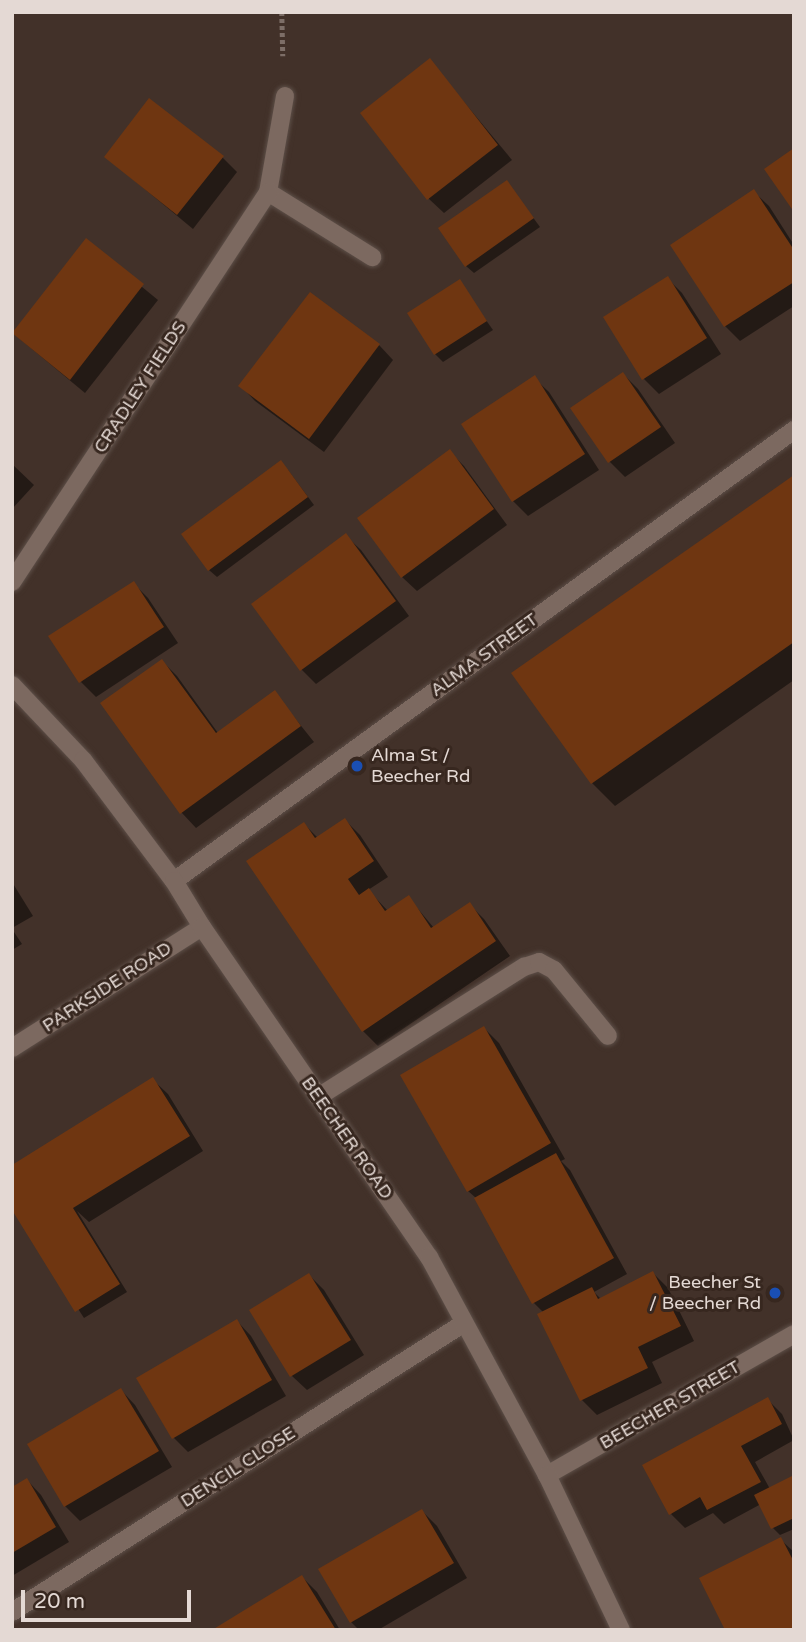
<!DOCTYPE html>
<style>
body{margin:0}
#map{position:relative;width:806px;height:1642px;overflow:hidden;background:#423129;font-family:"Varela Round",sans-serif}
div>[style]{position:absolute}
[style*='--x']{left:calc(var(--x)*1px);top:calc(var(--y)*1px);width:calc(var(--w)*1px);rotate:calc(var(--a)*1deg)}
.shadow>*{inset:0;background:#0007}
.building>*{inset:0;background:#6f3611}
.path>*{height:4.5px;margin-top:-2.25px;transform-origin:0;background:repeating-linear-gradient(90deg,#7d6e67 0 3.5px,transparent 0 7px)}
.roads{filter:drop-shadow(0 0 2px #5d4f48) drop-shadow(0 0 2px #5d4f48)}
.service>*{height:18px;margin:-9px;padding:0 9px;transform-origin:9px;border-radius:9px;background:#7c6960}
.minor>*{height:18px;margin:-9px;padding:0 9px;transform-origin:9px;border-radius:9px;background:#7c6960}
.tertiary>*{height:18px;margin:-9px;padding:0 9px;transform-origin:9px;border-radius:9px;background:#7c6960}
.dots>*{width:19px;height:19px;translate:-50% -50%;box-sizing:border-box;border:4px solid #37271f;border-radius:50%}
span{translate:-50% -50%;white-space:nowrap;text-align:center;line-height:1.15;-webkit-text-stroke:6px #37271f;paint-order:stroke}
.street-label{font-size:18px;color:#e4d9d4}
.poi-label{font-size:18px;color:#e4d9d4}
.left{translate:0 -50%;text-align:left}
.right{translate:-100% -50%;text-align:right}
.frame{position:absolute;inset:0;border:14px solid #e4d9d4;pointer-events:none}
.scale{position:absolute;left:21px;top:1590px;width:170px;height:32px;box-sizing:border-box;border:4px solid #e4d9d4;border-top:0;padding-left:9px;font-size:21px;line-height:24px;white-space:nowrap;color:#e4d9d4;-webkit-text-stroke:5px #37271f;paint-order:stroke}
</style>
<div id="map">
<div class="shadow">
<i style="clip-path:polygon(430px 61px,512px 160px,444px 213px,429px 199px)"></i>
<i style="clip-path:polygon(106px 157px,222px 157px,237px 172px,193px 229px)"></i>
<i style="clip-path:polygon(507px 182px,540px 227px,474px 273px,466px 266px)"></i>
<i style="clip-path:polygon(754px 192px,769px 206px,794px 245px,794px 306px,740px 341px,725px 326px,673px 245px)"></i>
<i style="clip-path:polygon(86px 241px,158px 300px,85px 393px,14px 334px)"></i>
<i style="clip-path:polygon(667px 278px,682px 293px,721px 354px,659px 394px,644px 379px)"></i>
<i style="clip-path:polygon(459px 282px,493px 330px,443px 362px,435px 354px)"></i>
<i style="clip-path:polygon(379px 345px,393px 360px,324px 452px,255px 401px,241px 386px)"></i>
<i style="clip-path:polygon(623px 374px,638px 389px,675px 443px,625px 477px,610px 462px,573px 408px)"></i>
<i style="clip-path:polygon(534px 378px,549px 392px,599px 470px,528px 516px,513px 501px,463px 424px)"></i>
<i style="clip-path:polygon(449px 451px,464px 466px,507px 525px,417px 591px,402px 577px)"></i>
<i style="clip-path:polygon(12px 464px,34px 485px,12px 509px)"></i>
<i style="clip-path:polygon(288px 470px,314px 505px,217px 577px,209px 570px)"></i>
<i style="clip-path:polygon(794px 477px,794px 680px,615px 806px,592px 783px)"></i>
<i style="clip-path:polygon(346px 536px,361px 550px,409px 616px,316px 684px,301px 669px)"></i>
<i style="clip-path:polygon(133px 583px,148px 598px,178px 643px,96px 697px,81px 682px)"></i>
<i style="clip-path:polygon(162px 661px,177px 676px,218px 733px,274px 692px,314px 742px,196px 828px,182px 813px,103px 703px)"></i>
<i style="clip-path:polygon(345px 820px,360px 835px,388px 877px,368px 890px,388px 911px,408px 897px,434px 928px,469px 904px,484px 919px,510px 956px,378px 1046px,363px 1031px,304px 824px,318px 838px)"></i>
<i style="clip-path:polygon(12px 882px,33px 916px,12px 928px)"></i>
<i style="clip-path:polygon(12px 929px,22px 944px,12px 950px)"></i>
<i style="clip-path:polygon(484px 1028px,499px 1043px,565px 1159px,561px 1161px,570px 1170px,627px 1274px,594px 1292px,601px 1299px,653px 1273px,668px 1288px,694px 1341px,652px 1362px,662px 1383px,597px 1415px,582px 1400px,544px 1313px,534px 1303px,476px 1198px,468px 1191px)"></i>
<i style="clip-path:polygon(153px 1080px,168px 1094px,203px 1151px,89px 1222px,77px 1211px,127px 1292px,84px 1318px,12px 1207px)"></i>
<i style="clip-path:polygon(309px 1275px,324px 1290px,364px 1355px,307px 1390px,292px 1376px)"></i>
<i style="clip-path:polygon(237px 1321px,251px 1336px,286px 1396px,188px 1452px,173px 1437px)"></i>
<i style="clip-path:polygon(121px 1390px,135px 1405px,172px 1467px,80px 1521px,65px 1506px)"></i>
<i style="clip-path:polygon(767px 1399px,782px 1414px,794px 1440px,755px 1462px,770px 1489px,794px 1477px,794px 1529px,780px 1535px,773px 1528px,761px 1504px,724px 1524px,713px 1513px,685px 1528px,671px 1514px)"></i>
<i style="clip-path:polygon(27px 1480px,41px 1495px,69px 1542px,12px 1576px,12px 1489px)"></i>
<i style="clip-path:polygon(422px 1511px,437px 1526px,467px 1578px,378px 1630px,359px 1630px,351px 1622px)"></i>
<i style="clip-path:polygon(781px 1540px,794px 1552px,794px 1630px)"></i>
<i style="clip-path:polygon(302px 1577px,317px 1592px,340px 1630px,215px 1630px)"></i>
</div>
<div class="building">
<i style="clip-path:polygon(430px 58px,498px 145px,427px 200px,360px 113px)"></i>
<i style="clip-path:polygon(149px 98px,224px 156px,177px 215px,104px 157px)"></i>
<i style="clip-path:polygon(794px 148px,794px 212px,764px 169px)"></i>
<i style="clip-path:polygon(507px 180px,534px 218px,465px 267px,438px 228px)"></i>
<i style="clip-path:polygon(754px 189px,794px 250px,794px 282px,724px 327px,670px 245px)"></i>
<i style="clip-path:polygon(86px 238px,144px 284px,70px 380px,12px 333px)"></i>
<i style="clip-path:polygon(668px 276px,707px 338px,642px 380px,603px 317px)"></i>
<i style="clip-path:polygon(460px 279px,487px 321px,434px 355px,407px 313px)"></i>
<i style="clip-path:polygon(310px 292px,380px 344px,309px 439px,238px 386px)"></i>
<i style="clip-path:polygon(623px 372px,661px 427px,608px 463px,570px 408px)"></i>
<i style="clip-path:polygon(535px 375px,585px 454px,512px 502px,461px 424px)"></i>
<i style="clip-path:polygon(450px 449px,494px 509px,401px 578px,357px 518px)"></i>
<i style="clip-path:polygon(281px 460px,308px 497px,208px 571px,181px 534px)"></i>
<i style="clip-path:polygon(794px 475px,794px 642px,591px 784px,511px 673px)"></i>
<i style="clip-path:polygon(346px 533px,396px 601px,300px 671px,251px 604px)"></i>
<i style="clip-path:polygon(134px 581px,164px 627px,79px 683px,48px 636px)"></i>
<i style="clip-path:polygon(162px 659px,216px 733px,275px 690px,301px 726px,180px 814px,100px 703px)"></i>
<i style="clip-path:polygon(345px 818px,374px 861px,348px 879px,359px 895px,369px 888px,385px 911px,409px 895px,431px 928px,470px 902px,496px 941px,362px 1032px,246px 861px,304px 822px,315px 838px)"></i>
<i style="clip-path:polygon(484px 1026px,551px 1143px,467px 1192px,400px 1075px)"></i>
<i style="clip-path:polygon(153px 1077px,190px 1136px,73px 1208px,120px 1284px,75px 1312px,12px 1210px,12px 1165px)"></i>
<i style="clip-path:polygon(556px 1153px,614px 1258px,532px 1304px,474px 1198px)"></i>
<i style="clip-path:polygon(653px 1271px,681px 1326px,638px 1347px,648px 1368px,580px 1401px,537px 1314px,592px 1287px,598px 1299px)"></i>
<i style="clip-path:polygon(309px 1273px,351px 1340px,290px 1377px,249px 1310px)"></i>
<i style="clip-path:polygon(237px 1319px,272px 1380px,172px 1439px,136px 1378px)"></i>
<i style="clip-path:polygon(121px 1388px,159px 1451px,64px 1507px,27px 1444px)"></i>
<i style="clip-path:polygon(768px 1397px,782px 1424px,741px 1446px,761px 1482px,707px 1510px,700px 1497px,669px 1515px,642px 1465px)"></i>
<i style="clip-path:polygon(794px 1475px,794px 1518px,771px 1529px,754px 1495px)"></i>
<i style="clip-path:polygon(27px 1478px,56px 1527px,12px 1553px,12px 1487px)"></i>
<i style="clip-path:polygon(422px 1509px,454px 1563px,350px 1623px,318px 1569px)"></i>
<i style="clip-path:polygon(781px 1537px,794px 1562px,794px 1630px,725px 1630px,699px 1578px)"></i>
<i style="clip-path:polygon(302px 1575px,336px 1630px,212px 1630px)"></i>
</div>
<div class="path">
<i style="--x:282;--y:12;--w:44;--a:88.7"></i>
</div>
<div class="roads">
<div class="service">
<i style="--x:318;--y:1097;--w:244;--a:-32.3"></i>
<i style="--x:524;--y:967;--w:16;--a:-18"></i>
<i style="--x:539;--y:962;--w:17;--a:28"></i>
<i style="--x:554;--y:970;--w:85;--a:50.7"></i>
</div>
<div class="minor">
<i style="--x:285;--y:96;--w:97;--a:100"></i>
<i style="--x:268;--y:192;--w:123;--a:32"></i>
<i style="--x:12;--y:582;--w:467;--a:-56.7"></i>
<i style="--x:174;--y:881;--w:767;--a:-36.03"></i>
<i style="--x:12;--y:1048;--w:225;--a:-32.5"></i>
<i style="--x:547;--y:1475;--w:284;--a:-29.7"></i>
<i style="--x:12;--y:1612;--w:536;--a:-32.59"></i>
</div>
<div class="tertiary">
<i style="--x:12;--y:685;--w:103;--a:46.6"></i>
<i style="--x:83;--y:760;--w:151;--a:53.1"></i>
<i style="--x:174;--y:881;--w:54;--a:58.7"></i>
<i style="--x:202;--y:927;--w:401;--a:55.5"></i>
<i style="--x:429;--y:1257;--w:248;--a:61.6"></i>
<i style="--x:547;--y:1475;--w:172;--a:64.5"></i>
</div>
</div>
<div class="dots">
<i style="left:357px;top:766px;background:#1a4fb4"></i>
<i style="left:775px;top:1293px;background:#1a4fb4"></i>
</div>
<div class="street-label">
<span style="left:140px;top:387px;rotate:-57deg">CRADLEY FIELDS</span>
<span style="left:484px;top:655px;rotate:-36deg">ALMA STREET</span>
<span style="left:107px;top:987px;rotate:-33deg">PARKSIDE ROAD</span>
<span style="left:347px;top:1138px;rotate:55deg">BEECHER ROAD</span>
<span style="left:670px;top:1405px;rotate:-30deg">BEECHER STREET</span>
<span style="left:238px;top:1467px;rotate:-33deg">DENCIL CLOSE</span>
</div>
<div class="poi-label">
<span class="left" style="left:371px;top:766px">Alma St /<br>Beecher Rd</span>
<span class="right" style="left:761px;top:1293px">Beecher St<br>/ Beecher Rd</span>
</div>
<div class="frame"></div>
<div class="scale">20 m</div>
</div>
